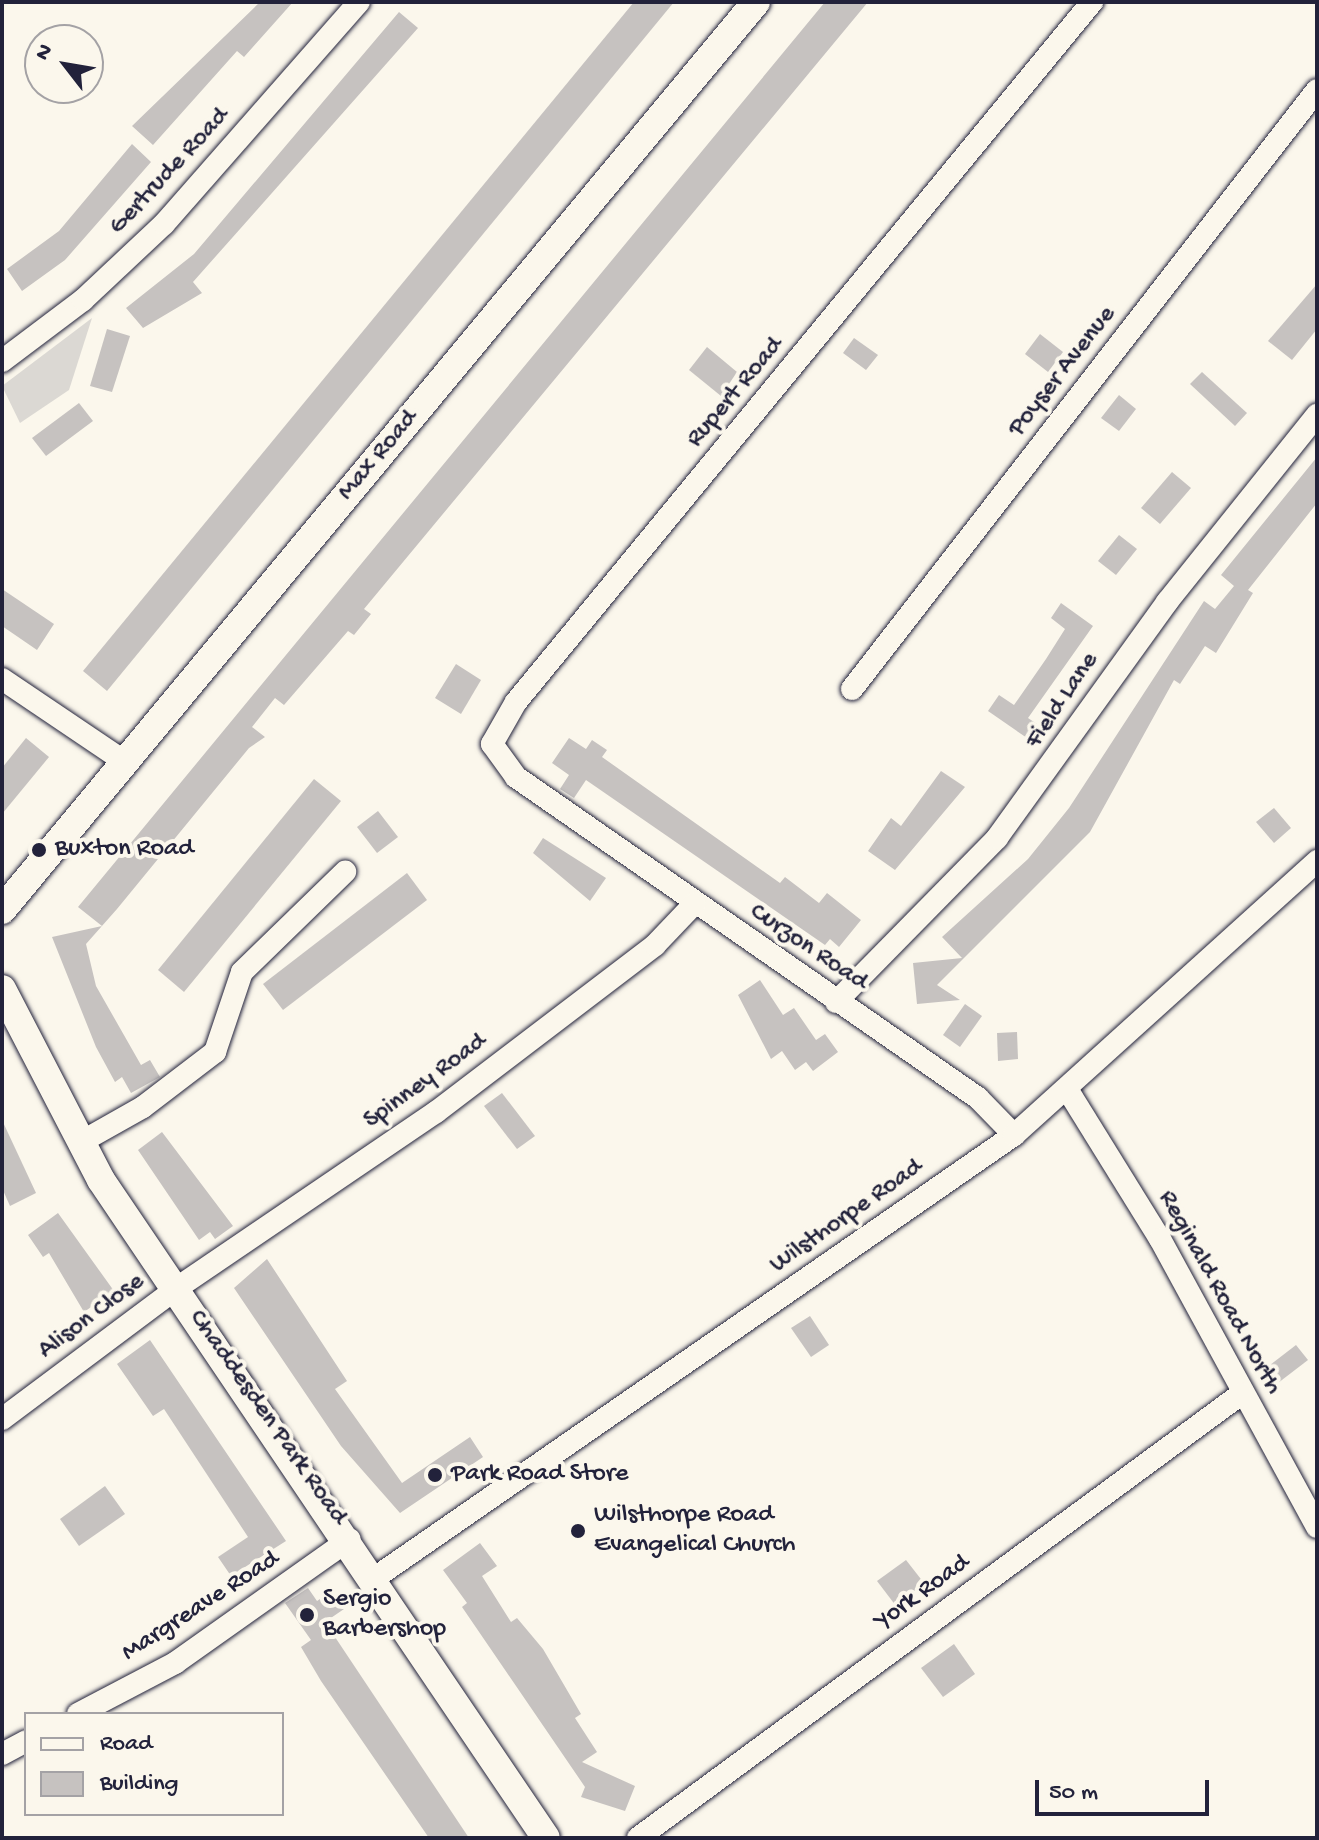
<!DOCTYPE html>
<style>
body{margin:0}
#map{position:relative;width:1319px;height:1840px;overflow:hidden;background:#fbf7ec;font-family:"Gochi Hand",sans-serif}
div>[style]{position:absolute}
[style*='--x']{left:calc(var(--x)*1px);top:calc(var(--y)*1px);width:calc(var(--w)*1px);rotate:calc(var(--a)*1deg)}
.green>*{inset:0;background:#dbd8d3}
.building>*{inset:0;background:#c6c2c0}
.roads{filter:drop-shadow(0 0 2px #22223b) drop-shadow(0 0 2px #22223b)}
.minor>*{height:22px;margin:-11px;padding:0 11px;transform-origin:11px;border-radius:11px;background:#fbf7ec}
.tertiary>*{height:28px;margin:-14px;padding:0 14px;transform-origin:14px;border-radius:14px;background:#fbf7ec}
.dots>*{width:22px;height:22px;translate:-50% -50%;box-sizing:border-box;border:4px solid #fbf7ec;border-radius:50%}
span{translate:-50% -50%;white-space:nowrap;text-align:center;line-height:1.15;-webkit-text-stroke:8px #fbf7ec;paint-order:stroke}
.street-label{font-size:26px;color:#22223b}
.poi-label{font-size:26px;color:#22223b}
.left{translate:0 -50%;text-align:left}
.frame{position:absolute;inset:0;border:4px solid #22223b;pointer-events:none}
.legend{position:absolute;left:24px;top:1712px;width:260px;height:104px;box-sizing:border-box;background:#fbf7ec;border:2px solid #a4a2a5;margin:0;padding:10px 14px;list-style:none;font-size:24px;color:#22223b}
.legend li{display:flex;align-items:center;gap:16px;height:40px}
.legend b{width:40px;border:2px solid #a4a2a5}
.north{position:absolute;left:24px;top:24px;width:80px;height:80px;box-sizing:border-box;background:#fbf7ec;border:2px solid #a4a2a5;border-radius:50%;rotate:301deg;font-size:22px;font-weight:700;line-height:32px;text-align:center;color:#22223b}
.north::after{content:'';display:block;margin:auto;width:28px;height:36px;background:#22223b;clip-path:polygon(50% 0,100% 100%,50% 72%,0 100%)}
.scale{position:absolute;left:1035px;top:1780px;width:174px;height:36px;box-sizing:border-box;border:4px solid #22223b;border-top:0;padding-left:10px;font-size:24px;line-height:28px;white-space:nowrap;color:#22223b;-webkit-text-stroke:6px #fbf7ec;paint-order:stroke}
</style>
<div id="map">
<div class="green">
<i style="clip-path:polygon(92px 318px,69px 390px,20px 423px,2px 386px)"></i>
</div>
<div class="building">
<i style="clip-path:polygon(260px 2px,293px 2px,244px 57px,237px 51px,153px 145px,132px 126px)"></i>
<i style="clip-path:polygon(634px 2px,674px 2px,107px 691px,83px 671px)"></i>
<i style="clip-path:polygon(825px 2px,868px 2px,364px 609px,371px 614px,354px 635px,348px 631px,284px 705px,275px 698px,252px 727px,265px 737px,249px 748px,117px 909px,86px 944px,96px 986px,141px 1065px,150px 1060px,160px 1077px,131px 1093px,122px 1077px,115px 1082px,96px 1047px,52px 937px,102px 926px,78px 907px)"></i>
<i style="clip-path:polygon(399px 12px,418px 28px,193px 282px,202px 293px,143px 328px,126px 308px,194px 254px)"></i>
<i style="clip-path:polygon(132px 144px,151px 162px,65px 260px,22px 291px,7px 269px,59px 231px)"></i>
<i style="clip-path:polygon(1317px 284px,1317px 329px,1292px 360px,1268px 341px)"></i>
<i style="clip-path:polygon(107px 329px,130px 336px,112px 392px,90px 386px)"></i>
<i style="clip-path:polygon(1040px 334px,1063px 352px,1048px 372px,1025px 354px)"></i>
<i style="clip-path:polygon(854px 338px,878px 355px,866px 370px,843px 353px)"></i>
<i style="clip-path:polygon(707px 347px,737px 372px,721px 396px,689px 370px)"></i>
<i style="clip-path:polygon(1202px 372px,1247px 413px,1235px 426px,1190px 384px)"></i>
<i style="clip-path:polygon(1119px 395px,1136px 409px,1119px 431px,1101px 418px)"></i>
<i style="clip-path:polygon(79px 403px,93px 421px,46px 456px,32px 438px)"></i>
<i style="clip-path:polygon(1317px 457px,1317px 503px,1248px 590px,1253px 593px,1216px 653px,1205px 646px,1180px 684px,1174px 680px,1090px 832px,937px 985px,960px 1000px,917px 1004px,913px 963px,962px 958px,942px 937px,1028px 859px,1069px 808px,1204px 601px,1215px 609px,1234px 586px,1221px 575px)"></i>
<i style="clip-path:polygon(1172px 472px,1191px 488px,1160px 524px,1141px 508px)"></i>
<i style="clip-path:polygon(1119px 535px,1137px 549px,1116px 575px,1098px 561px)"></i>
<i style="clip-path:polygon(2px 589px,54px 624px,37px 650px,2px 626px)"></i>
<i style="clip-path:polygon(1061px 603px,1093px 626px,1028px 718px,1037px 724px,1027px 738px,988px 711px,999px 695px,1014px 705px,1046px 659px,1065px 629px,1051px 618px)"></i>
<i style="clip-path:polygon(456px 664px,481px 680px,461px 714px,435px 698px)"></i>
<i style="clip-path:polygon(26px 738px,49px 757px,2px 814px,2px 768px)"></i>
<i style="clip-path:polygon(569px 738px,586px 749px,592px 740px,607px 750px,602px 757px,780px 883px,785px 877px,819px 903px,827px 893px,861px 920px,839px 947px,830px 939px,825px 945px,586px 780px,574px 798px,560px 789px,569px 775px,552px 763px)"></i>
<i style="clip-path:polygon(941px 771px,965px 787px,895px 870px,868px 851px,891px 818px,901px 826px)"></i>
<i style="clip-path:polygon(314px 779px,341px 801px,184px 992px,158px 970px)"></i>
<i style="clip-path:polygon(1274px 808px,1291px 828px,1274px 843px,1256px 822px)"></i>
<i style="clip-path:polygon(378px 811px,398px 837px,377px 853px,357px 827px)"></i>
<i style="clip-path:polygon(543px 838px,606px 878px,590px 901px,533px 853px)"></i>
<i style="clip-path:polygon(407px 873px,427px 900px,283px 1010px,263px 984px)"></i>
<i style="clip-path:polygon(760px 980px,783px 1015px,794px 1008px,816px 1040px,825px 1034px,838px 1052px,813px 1071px,806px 1062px,795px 1070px,782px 1051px,771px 1059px,738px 995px)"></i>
<i style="clip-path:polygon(965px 1004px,982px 1016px,960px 1047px,943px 1035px)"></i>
<i style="clip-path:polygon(1017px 1032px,1018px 1059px,998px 1061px,997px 1033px)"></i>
<i style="clip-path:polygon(502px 1093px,535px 1136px,517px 1149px,484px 1106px)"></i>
<i style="clip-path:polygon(2px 1120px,36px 1193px,10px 1206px,2px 1188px)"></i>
<i style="clip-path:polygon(162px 1132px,233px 1226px,215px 1239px,210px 1232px,199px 1240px,138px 1150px)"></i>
<i style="clip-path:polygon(58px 1213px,114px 1291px,84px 1312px,49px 1253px,43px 1257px,28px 1235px)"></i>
<i style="clip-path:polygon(267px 1259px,347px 1381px,335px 1389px,402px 1483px,470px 1437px,483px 1457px,400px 1513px,341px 1446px,234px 1288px)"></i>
<i style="clip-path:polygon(810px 1316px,829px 1345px,811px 1357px,791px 1328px)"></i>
<i style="clip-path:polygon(150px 1340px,286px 1541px,231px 1576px,218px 1557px,248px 1537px,164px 1409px,153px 1416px,117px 1364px)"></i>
<i style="clip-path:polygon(1296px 1345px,1308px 1360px,1278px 1383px,1266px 1368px)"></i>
<i style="clip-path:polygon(105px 1486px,125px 1514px,79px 1546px,60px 1519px)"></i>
<i style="clip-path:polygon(480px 1543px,497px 1566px,482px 1576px,511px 1622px,517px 1618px,543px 1649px,581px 1714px,575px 1718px,597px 1752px,582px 1762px,635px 1786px,625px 1811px,581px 1797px,585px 1787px,462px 1607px,467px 1603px,443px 1570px)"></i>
<i style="clip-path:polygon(906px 1560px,924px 1583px,896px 1606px,877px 1581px)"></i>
<i style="clip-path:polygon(308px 1588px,317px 1601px,332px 1591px,344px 1609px,325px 1622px,469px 1838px,429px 1838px,321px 1681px,301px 1647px,311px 1640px,285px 1603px)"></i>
<i style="clip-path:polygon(954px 1644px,975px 1674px,943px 1697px,921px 1668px)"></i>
</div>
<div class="roads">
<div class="minor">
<i style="--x:2;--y:361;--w:101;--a:-37"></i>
<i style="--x:83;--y:300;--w:111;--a:-43.2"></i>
<i style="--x:164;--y:224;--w:295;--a:-48.7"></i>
<i style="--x:2;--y:679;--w:148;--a:34"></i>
<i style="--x:852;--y:689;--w:758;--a:-52.18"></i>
<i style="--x:836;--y:1002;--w:230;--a:-45.5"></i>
<i style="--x:997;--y:838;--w:291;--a:-54.2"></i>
<i style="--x:1167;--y:602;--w:240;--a:-51.3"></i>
<i style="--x:1067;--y:1089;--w:176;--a:58.2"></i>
<i style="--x:1160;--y:1239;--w:328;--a:61.4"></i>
<i style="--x:1014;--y:1135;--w:52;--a:-134.2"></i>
<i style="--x:978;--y:1098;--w:563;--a:-145.21"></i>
<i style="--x:516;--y:777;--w:41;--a:-126"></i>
<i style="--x:492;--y:744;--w:48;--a:-60.3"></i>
<i style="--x:516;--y:702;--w:907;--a:-50.55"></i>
<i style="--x:81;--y:1142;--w:71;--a:-29.4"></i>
<i style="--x:143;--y:1107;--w:91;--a:-37.4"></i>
<i style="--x:215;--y:1052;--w:84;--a:-71.4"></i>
<i style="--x:242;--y:972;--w:144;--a:-44.2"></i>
<i style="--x:2;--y:1419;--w:219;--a:-36.8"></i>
<i style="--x:177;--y:1288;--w:313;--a:-34.2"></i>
<i style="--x:436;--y:1112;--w:275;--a:-37.3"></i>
<i style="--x:655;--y:945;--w:57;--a:-46.4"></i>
<i style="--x:376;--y:1577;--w:776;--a:-34.71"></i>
<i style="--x:1014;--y:1135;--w:409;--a:-42.1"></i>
<i style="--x:78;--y:1714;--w:110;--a:-27.7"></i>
<i style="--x:175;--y:1663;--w:214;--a:-35.3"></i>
<i style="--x:2;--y:1754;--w:27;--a:-28"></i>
<i style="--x:638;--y:1838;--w:749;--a:-36.36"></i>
</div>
<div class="tertiary">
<i style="--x:2;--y:910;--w:1180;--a:-50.29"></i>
<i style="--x:2;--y:989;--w:215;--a:62.6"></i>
<i style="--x:101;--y:1180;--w:794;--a:55.93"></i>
</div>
</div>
<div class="dots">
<i style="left:39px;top:850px;background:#22223b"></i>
<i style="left:435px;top:1475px;background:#22223b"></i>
<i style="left:578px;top:1531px;background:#22223b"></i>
<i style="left:307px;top:1615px;background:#22223b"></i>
</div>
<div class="street-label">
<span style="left:170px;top:172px;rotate:-47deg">Gertrude Road</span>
<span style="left:1063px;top:372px;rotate:-52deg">Poyser Avenue</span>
<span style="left:736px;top:393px;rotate:-50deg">Rupert Road</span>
<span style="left:379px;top:456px;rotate:-50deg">Max Road</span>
<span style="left:1063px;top:701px;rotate:-56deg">Field Lane</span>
<span style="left:808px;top:948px;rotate:34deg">Curzon Road</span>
<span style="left:426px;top:1082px;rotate:-36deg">Spinney Road</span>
<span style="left:847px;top:1217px;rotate:-35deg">Wilsthorpe Road</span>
<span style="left:1219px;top:1293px;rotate:61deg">Reginald Road North</span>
<span style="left:92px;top:1317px;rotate:-37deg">Alison Close</span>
<span style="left:267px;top:1418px;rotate:55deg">Chaddesden Park Road</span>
<span style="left:923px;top:1593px;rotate:-36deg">York Road</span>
<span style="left:201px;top:1607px;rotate:-33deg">Margreave Road</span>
</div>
<div class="poi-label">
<span class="left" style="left:55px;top:850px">Buxton Road</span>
<span class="left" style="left:451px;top:1475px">Park Road Store</span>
<span class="left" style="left:594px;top:1531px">Wilsthorpe Road<br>Evangelical Church</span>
<span class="left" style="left:323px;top:1615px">Sergio<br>Barbershop</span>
</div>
<div class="frame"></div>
<ul class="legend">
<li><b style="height:10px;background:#fbf7ec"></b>Road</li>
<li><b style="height:22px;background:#c6c2c0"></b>Building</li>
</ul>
<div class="north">N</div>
<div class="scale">50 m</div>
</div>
